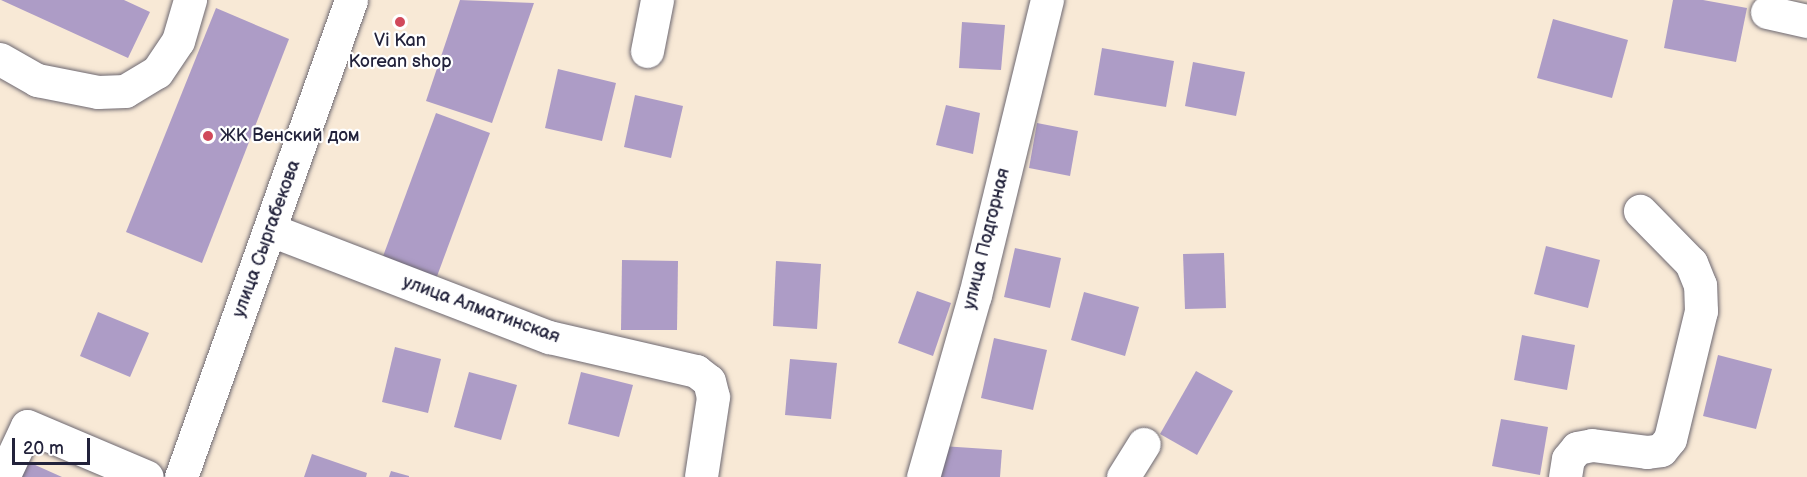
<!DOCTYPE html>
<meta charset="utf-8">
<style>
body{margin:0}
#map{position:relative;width:1807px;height:477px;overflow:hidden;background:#f8e9d6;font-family:"Balsamiq Sans",sans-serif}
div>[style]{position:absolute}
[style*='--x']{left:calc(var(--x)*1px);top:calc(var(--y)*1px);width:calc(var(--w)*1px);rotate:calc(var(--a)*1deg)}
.building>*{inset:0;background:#ad9cc6}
.roads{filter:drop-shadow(0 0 2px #6d6871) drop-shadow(0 0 2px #6d6871)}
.minor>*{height:33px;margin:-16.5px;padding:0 16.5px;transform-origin:16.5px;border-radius:16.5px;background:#fff}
.dots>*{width:16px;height:16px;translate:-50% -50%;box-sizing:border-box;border:3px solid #fff;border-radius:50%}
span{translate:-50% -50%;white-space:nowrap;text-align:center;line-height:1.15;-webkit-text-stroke:4.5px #fff;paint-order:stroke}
.poi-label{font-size:18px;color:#22223b}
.left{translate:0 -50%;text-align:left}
.street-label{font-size:18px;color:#22223b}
.scale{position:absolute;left:12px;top:438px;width:78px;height:27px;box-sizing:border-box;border:3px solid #22223b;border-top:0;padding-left:8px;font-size:18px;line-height:21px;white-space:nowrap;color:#22223b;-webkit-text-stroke:4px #fff;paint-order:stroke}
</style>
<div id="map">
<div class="building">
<i style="clip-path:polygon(1px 0,124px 0,150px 12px,128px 58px)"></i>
<i style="clip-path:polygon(460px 0,534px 3px,492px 123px,426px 101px)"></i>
<i style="clip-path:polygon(1673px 0,1703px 0,1747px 8px,1736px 62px,1664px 48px)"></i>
<i style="clip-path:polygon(216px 8px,289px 39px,202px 263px,126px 232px)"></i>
<i style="clip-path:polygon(1553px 19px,1628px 40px,1612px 98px,1537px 78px)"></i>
<i style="clip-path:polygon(962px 22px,1005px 25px,1001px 70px,959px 68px)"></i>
<i style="clip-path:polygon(1102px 48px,1174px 61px,1166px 107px,1094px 95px)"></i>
<i style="clip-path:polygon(1193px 62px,1245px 72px,1236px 116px,1185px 106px)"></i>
<i style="clip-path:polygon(558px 69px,616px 83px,602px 141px,545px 128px)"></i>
<i style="clip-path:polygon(635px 95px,683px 106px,671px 158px,624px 147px)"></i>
<i style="clip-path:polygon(946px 105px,980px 113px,973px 154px,936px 145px)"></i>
<i style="clip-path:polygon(436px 113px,490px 133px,436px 279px,382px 259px)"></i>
<i style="clip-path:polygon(1037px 123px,1078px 131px,1070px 176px,1029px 168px)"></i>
<i style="clip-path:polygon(1546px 246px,1600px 260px,1588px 308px,1534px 294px)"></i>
<i style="clip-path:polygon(1015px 248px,1061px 258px,1050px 308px,1004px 297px)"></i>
<i style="clip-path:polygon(1224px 253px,1226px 308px,1185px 309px,1183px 254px)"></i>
<i style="clip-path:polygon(622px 260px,678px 261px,677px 330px,621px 330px)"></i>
<i style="clip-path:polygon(776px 261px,821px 264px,817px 329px,773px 326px)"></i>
<i style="clip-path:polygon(917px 291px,951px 303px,933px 356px,898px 343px)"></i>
<i style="clip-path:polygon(1084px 292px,1139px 307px,1125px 356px,1071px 340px)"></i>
<i style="clip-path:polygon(98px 312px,149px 333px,130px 377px,80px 356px)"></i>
<i style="clip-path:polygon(1522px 335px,1575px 345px,1567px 390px,1514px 380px)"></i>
<i style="clip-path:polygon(994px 338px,1047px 350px,1033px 410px,981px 398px)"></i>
<i style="clip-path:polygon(395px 347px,441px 359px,428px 413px,382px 402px)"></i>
<i style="clip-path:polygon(1718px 355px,1772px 369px,1756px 429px,1703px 416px)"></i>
<i style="clip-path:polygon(790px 359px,837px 363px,831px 419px,785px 415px)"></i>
<i style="clip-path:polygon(1196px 371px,1233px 391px,1197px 455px,1160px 434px)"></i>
<i style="clip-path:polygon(469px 372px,517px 385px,501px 440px,454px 427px)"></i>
<i style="clip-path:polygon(581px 372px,633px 385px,619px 437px,568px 424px)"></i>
<i style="clip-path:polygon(1501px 419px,1548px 427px,1540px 475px,1492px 466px)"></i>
<i style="clip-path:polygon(942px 446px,1002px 450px,1000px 477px,940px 477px)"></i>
<i style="clip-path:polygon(312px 454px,367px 473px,366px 477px,304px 477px)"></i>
<i style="clip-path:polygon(24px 460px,62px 477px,17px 477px)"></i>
<i style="clip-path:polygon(391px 471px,409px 476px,409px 477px,389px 477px)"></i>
</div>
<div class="roads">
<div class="minor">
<i style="--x:1767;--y:12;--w:41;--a:12.7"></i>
<i style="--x:647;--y:51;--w:52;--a:-78.9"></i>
<i style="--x:0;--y:59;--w:43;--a:29.6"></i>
<i style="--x:37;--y:80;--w:62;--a:11.1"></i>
<i style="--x:98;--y:92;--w:27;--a:-2"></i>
<i style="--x:125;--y:91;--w:37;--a:-31"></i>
<i style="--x:157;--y:72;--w:37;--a:-56"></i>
<i style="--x:178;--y:41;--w:43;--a:-73.7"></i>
<i style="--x:271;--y:230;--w:298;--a:21.1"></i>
<i style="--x:549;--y:337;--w:151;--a:13"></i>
<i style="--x:696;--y:371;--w:16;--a:38"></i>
<i style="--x:709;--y:381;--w:16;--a:76"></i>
<i style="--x:713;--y:397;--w:80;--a:98.6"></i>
<i style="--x:3;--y:477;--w:56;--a:-64.8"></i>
<i style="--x:27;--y:426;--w:130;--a:23"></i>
<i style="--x:181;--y:477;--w:506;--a:-70.38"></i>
<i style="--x:923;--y:477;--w:189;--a:-74.1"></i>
<i style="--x:975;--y:295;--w:304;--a:-76.3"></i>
<i style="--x:1123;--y:477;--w:39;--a:-58"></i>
<i style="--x:1565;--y:477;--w:18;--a:-81"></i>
<i style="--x:1568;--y:459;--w:14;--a:-51"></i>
<i style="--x:1577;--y:448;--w:15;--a:-11"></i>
<i style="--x:1592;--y:445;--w:55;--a:7.3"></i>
<i style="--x:1647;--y:452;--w:14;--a:-8"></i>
<i style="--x:1661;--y:450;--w:14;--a:-51"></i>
<i style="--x:1670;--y:439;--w:132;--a:-76.4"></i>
<i style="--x:1701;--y:311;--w:26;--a:-92"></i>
<i style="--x:1700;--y:285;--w:24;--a:-112"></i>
<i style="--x:1691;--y:263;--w:73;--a:-134.4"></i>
</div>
</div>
<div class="dots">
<i style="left:400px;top:22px;background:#d1495b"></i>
<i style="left:208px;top:136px;background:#d1495b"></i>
</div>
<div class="poi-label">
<span style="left:400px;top:52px">Vi Kan<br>Korean shop</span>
<span class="left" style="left:220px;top:136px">ЖК Венский дом</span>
</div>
<div class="street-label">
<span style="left:267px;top:239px;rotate:-70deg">улица Сыргабекова</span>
<span style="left:987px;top:239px;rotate:-76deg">улица Подгорная</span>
<span style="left:481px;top:310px;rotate:20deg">улица Алматинская</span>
</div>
<div class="scale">20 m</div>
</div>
